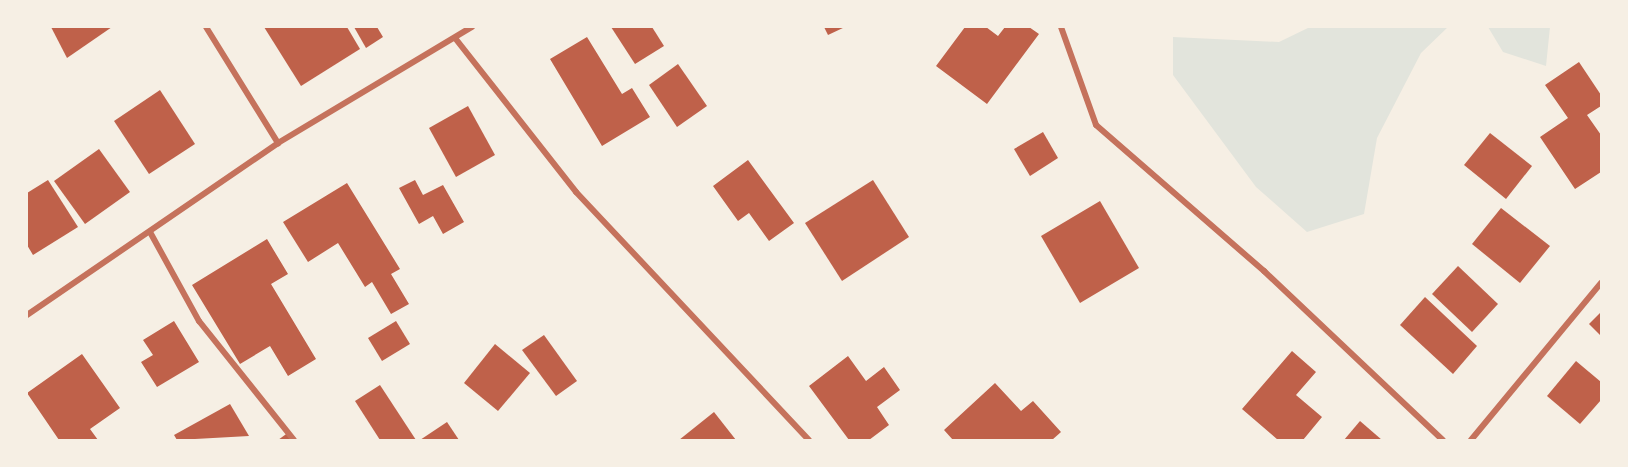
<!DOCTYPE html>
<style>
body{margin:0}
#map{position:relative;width:1628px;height:467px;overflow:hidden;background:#f6efe4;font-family:"Nunito Sans",sans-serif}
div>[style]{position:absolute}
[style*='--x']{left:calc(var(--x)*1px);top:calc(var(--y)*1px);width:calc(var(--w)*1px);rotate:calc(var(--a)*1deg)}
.green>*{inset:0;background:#e2e4dc}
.building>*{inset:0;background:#bf614a}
.minor>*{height:6px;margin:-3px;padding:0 3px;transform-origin:3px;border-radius:3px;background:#c5725c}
span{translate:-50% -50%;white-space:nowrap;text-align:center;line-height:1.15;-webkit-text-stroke:5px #f6efe4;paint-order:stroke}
.frame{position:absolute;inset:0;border:28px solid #f6efe4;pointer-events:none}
</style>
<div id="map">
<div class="green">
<i style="clip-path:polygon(1310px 27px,1448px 27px,1421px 53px,1377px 138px,1364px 214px,1307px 232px,1256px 187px,1173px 75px,1173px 37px,1279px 42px)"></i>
<i style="clip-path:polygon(1488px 27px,1550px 27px,1546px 66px,1503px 52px)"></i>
</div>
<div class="building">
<i style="clip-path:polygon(51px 27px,112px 27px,67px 58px)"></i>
<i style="clip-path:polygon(264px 27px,347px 27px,360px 49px,301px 86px)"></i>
<i style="clip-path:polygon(354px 27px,377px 27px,383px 37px,366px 48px)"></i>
<i style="clip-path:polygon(611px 27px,652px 27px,664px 46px,635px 64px)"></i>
<i style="clip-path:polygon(824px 27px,845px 27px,828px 35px)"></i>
<i style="clip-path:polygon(965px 27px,986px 27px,998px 36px,1005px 27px,1029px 27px,1039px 34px,987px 104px,936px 66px)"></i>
<i style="clip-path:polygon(587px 37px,622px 94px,632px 88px,650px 117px,602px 146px,550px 59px)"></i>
<i style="clip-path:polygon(1579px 62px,1601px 95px,1601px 106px,1587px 115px,1601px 135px,1601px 172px,1575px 189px,1540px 137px,1568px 118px,1545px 85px)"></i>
<i style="clip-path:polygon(678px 64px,707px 106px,677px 127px,649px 85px)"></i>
<i style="clip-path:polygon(160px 90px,195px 144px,149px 174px,114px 121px)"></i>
<i style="clip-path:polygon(468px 106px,495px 155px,456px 177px,429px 128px)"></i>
<i style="clip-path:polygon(1043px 132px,1058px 158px,1030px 176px,1014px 149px)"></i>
<i style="clip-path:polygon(1490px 133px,1532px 166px,1506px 199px,1464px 165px)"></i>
<i style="clip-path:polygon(99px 149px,130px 192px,85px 224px,54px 181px)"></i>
<i style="clip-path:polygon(748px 160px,794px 223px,769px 241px,749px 213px,738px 221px,713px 186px)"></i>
<i style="clip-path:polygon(48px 180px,78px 227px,33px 255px,27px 245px,27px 193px)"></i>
<i style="clip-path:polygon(415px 180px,423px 195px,443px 185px,464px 222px,443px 234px,433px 216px,419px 224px,399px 188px)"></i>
<i style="clip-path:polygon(873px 180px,909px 237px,842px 281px,805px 223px)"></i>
<i style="clip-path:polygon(347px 183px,400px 269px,391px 274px,409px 304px,391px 314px,372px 282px,365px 287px,338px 243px,308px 262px,283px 222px)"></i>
<i style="clip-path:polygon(1100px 201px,1139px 268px,1080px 303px,1041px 236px)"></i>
<i style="clip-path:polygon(1501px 208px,1550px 246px,1520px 283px,1472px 244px)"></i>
<i style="clip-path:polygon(267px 239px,288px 274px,271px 284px,316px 359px,288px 376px,270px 346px,240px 364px,192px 285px)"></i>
<i style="clip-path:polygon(1458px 266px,1498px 304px,1472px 332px,1432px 294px)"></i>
<i style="clip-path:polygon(1425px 297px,1477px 346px,1453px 374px,1400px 325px)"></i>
<i style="clip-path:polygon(1601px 312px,1601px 336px,1589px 324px)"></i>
<i style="clip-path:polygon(174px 321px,199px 362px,157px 387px,141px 362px,153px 355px,143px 340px)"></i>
<i style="clip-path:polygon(396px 321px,410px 344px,382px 361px,368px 338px)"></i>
<i style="clip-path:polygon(544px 335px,577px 381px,556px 396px,522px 350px)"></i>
<i style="clip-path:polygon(495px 344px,530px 373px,498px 411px,464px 383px)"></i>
<i style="clip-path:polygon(1292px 351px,1316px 372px,1296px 395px,1322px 417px,1303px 440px,1278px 440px,1242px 409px)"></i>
<i style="clip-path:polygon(82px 354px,120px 408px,90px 429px,98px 440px,59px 440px,27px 393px)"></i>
<i style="clip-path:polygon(848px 356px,866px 381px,884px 367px,900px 390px,877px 407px,889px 425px,869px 440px,849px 440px,809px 386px)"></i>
<i style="clip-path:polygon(1576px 361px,1601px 382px,1601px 400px,1580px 424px,1547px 396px)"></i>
<i style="clip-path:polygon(995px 383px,1021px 411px,1033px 401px,1061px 432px,1052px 440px,953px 440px,944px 430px)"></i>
<i style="clip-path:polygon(380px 385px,416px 440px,380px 440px,355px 401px)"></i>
<i style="clip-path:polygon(230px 404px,249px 436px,177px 440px,174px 435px)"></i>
<i style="clip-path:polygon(714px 412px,736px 440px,679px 440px)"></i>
<i style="clip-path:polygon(1360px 421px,1382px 440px,1344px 440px)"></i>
<i style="clip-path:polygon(447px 422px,459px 440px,420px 440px)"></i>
<i style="clip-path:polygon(289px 432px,294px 440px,278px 440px)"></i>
</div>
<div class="minor">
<i style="--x:206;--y:27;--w:137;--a:58.2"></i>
<i style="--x:1061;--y:27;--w:104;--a:70.3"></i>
<i style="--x:1096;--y:125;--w:223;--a:41"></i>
<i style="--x:1264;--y:271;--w:246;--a:43.4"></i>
<i style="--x:455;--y:38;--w:196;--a:51.8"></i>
<i style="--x:576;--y:192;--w:340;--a:46.8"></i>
<i style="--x:150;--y:232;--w:102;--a:61.2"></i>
<i style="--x:199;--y:321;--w:152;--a:51.4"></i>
<i style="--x:27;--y:315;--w:304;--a:-34.4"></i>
<i style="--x:278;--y:143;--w:226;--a:-30.9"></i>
<i style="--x:1471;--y:440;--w:204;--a:-50.4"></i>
</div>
<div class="frame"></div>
</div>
